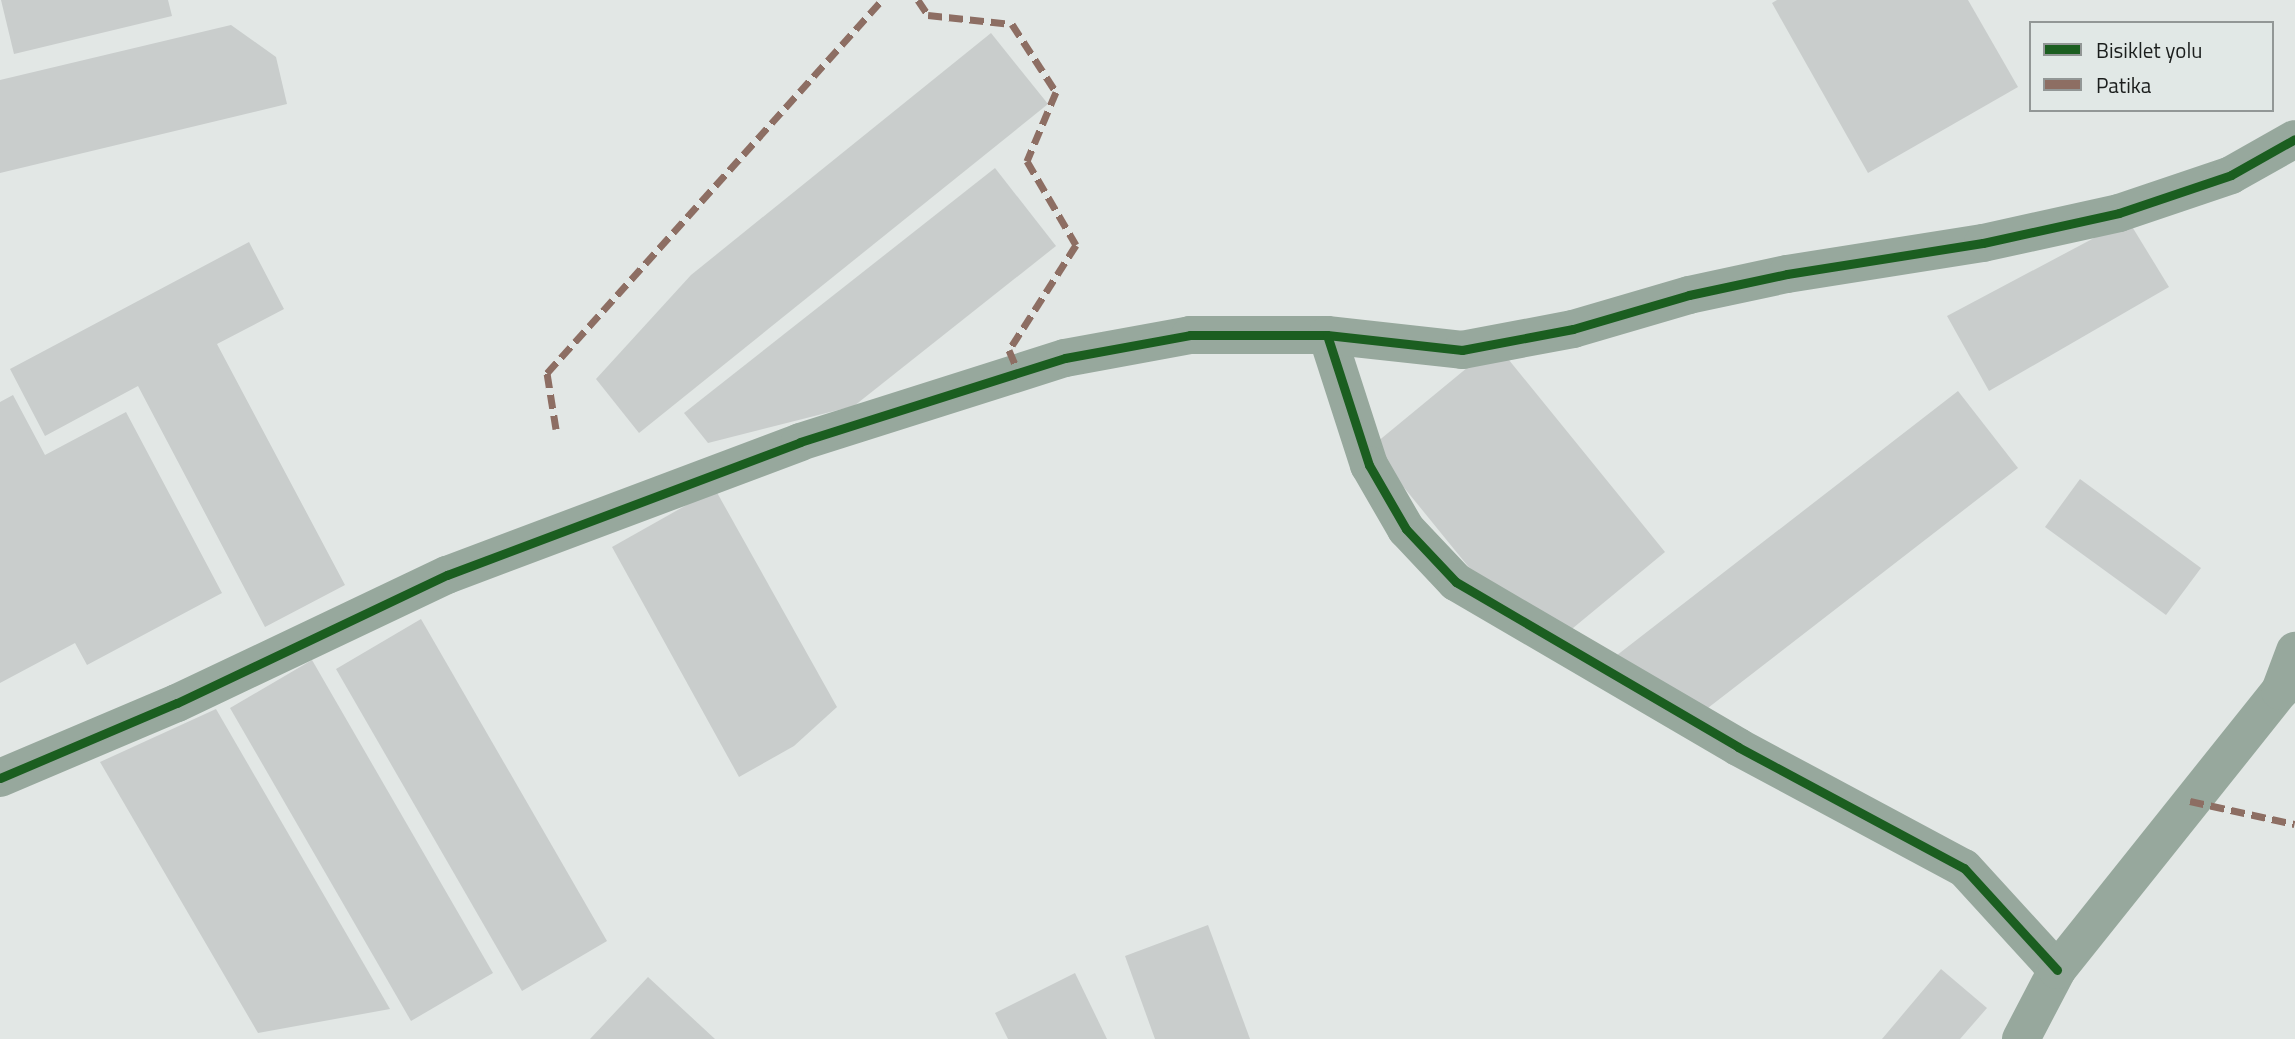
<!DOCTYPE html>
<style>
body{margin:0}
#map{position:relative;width:2295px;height:1039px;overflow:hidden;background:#e2e7e5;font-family:"Titillium Web",sans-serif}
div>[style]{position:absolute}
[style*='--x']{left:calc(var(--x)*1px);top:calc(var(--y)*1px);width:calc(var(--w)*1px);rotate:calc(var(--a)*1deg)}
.building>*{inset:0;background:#c9cdcc}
.street>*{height:38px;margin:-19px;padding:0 19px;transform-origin:19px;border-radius:19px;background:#97a89d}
.quiet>*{height:7px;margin-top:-3.5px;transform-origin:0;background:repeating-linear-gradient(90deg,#8d6e63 0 14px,transparent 0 21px)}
.cycleway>*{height:9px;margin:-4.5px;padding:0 4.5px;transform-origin:4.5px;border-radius:4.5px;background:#1b5e20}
span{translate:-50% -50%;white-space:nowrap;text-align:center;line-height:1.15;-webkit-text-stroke:5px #e1e8e6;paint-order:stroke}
.legend{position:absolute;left:2029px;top:21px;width:245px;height:91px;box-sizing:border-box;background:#e1e8e6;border:2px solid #929796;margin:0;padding:9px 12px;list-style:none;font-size:21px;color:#1b1e1d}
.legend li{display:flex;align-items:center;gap:14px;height:35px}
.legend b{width:35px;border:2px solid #929796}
</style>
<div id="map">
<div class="building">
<i style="clip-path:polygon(1px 0,168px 0,172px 16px,14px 54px)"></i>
<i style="clip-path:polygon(1777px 0,1968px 0,2018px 87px,1868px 173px,1772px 3px)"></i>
<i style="clip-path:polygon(231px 25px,276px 57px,287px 104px,0 173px,0 80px)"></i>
<i style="clip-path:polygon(991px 33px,1048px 104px,639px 433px,596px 379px,691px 275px)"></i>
<i style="clip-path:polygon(995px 168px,1056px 246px,854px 406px,708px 443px,684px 413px)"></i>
<i style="clip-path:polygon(2128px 220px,2169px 287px,1989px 391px,1947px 316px)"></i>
<i style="clip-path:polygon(249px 242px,284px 309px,217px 344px,345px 585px,265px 627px,138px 386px,45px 436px,10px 369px)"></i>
<i style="clip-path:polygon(1496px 344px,1665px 552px,1567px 633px,1480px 581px,1371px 447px)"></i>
<i style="clip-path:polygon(1958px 391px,2018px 468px,1704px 711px,1612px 659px)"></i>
<i style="clip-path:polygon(13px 395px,45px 455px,126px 412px,222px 593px,87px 665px,75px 643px,0 683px,0 402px)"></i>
<i style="clip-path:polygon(2080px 479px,2201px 568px,2166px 615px,2045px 527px)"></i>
<i style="clip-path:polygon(715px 489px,837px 707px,794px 746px,739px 777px,612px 547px)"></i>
<i style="clip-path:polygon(421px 619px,607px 941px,522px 991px,336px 669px)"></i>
<i style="clip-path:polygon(312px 660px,493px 973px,411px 1021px,230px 708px)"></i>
<i style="clip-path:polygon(216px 709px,390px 1009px,258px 1033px,100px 762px)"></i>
<i style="clip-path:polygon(1208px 925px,1250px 1039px,1155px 1039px,1125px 956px)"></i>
<i style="clip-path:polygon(1941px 969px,1987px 1008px,1960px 1039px,1882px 1039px)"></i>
<i style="clip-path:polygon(1075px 973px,1107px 1039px,1008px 1039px,995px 1013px)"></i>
<i style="clip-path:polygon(648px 977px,715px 1039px,590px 1039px)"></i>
</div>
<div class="street">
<i style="--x:1327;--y:335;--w:137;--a:72.1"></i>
<i style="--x:1369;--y:465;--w:74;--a:60"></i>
<i style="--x:1406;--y:529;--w:73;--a:46.7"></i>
<i style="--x:1456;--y:582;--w:327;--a:30.3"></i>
<i style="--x:1738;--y:747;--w:256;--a:28.2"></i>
<i style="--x:1964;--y:868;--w:138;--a:47.6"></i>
<i style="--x:0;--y:778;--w:192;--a:-23"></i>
<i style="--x:177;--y:703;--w:299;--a:-25.4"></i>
<i style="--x:447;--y:575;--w:377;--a:-20.6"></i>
<i style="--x:800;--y:442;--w:278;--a:-17.6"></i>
<i style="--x:1065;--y:358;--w:127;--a:-10.4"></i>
<i style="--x:1190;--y:335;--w:137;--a:0"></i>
<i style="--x:1327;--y:335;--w:136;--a:6.3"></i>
<i style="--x:1462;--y:350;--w:113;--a:-10.7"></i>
<i style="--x:1573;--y:329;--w:121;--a:-16.3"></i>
<i style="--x:1689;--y:295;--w:100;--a:-12.1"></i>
<i style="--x:1787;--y:274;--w:198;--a:-9"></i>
<i style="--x:1983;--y:243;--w:139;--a:-12.4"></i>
<i style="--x:2119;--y:213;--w:118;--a:-18.7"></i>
<i style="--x:2231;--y:175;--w:73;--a:-29.4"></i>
<i style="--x:2021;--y:1039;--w:78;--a:-62.4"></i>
<i style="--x:2057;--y:970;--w:357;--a:-51.4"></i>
<i style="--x:2280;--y:691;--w:43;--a:-69.4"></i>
</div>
<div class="quiet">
<i style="--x:918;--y:0;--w:18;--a:56"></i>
<i style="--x:928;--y:15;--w:84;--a:6.1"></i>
<i style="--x:1012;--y:24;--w:81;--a:57.1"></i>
<i style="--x:1056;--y:92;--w:75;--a:112.8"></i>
<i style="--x:1027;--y:161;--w:97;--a:59.7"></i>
<i style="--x:1076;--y:245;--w:125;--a:122.5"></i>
<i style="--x:1009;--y:350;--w:26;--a:67"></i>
<i style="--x:556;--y:429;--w:57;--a:-99.1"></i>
<i style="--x:547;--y:373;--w:501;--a:-48.07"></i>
<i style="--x:2190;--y:801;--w:107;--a:12.4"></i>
</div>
<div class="cycleway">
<i style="--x:1327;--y:335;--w:137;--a:72.1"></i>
<i style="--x:1369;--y:465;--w:74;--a:60"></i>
<i style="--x:1406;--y:529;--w:73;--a:46.7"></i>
<i style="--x:1456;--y:582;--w:327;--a:30.3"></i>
<i style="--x:1738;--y:747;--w:256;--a:28.2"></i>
<i style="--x:1964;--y:868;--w:138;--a:47.6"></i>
<i style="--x:0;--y:778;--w:192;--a:-23"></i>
<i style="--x:177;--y:703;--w:299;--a:-25.4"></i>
<i style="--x:447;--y:575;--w:377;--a:-20.6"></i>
<i style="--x:800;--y:442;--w:278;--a:-17.6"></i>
<i style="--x:1065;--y:358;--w:127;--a:-10.4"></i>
<i style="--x:1190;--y:335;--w:137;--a:0"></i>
<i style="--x:1327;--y:335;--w:136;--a:6.3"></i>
<i style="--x:1462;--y:350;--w:113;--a:-10.7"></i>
<i style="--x:1573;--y:329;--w:121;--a:-16.3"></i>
<i style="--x:1689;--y:295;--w:100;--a:-12.1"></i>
<i style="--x:1787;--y:274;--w:198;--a:-9"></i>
<i style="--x:1983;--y:243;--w:139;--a:-12.4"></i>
<i style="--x:2119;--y:213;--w:118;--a:-18.7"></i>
<i style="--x:2231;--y:175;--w:73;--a:-29.4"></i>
</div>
<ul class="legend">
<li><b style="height:9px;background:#1b5e20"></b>Bisiklet yolu</li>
<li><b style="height:9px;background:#8d6e63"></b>Patika</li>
</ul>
</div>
